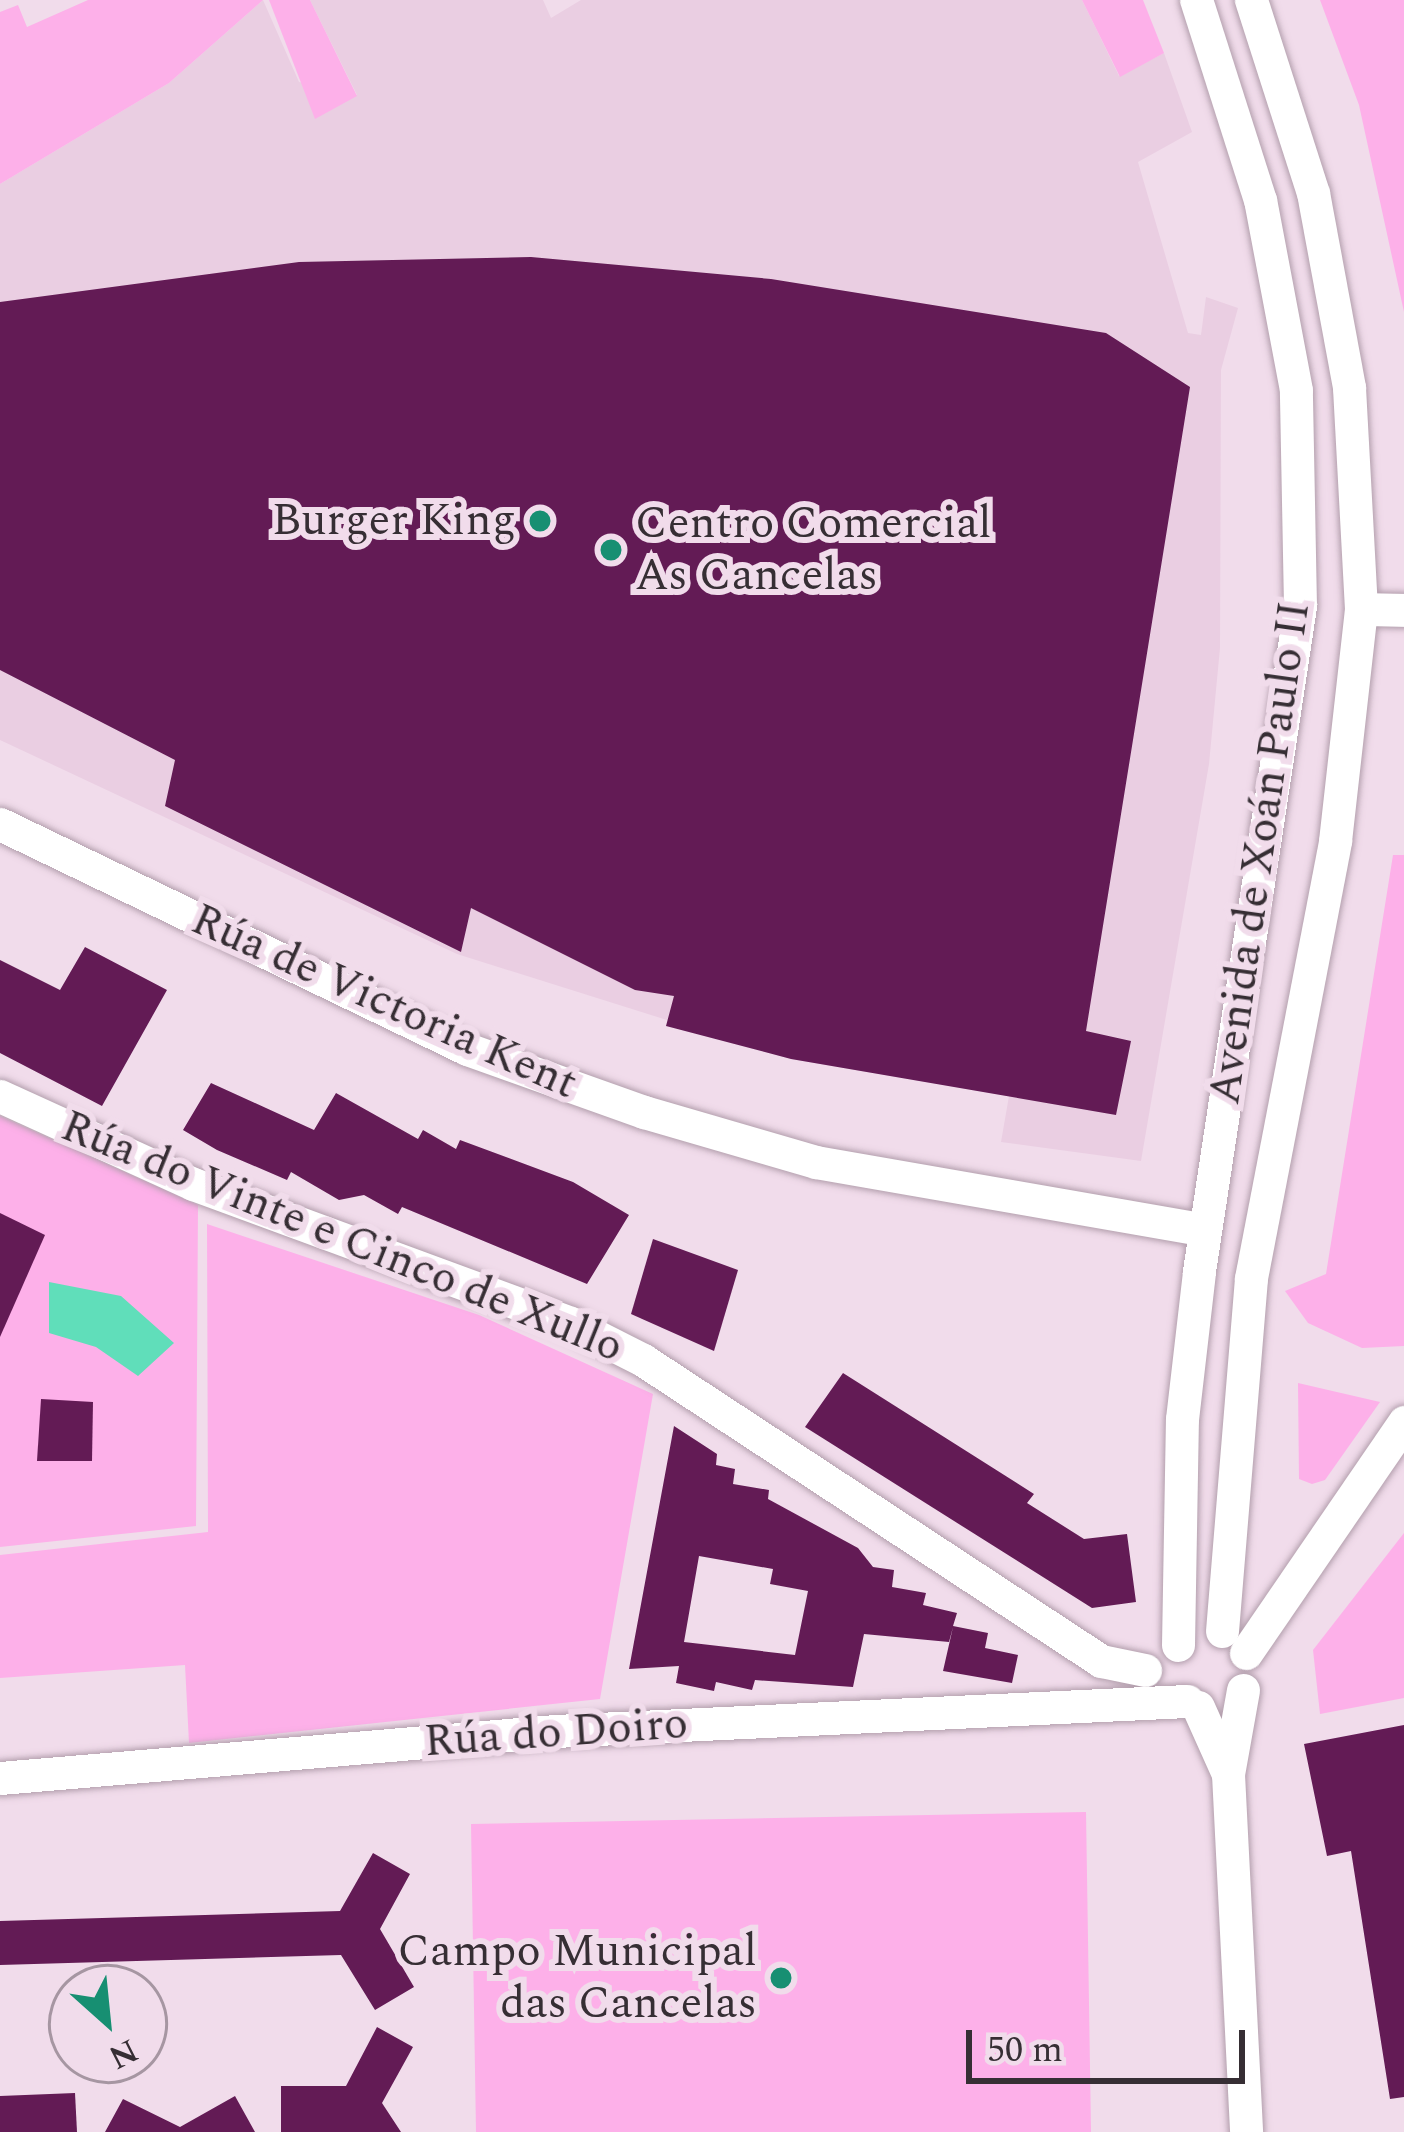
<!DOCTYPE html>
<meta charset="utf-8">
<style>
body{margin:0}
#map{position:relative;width:1404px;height:2132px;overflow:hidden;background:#f1dceb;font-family:Spectral,serif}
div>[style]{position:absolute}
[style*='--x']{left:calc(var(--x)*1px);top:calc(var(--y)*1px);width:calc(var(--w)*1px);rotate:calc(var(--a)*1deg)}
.built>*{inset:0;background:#eacee2}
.green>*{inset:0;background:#fdb0e9}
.water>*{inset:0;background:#60deba}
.building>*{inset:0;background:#631b55}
.roads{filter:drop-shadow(0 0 3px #b39fad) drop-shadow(0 0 3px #b39fad)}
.street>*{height:33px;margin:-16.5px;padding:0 16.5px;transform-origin:16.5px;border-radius:16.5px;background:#fff}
.dots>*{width:33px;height:33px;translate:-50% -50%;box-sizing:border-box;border:6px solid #f1dceb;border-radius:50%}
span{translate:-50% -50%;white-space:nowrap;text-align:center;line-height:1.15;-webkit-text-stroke:12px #f1dceb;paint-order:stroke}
.poi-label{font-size:45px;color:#362e34}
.right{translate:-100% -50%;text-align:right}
.left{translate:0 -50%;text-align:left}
.street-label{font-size:45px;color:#362e34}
.north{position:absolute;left:48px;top:1964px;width:120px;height:120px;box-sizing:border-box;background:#f1dceb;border:3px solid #a696a2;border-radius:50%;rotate:153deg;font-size:33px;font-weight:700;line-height:48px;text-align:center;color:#362e34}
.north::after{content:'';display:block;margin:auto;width:42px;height:54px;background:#178f72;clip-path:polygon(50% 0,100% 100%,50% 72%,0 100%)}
.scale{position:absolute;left:966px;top:2030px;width:279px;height:54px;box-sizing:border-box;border:6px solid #362e34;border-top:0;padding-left:15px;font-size:36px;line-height:42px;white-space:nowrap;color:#362e34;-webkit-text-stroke:9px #f1dceb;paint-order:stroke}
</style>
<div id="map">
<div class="built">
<i style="clip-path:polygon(263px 0,299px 82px,357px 95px,310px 0,543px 0,551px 18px,581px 0,1082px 0,1119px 76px,1164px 53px,1192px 132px,1138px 162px,1188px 333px,1201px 335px,1206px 297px,1238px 308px,1221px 370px,1220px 648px,1209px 764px,1141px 1161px,1001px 1142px,1009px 1096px,791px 1059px,457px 954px,0 740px,0 184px,169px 83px)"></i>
</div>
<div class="green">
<i style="clip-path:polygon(88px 0,263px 0,169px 83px,0 184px,0 12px,18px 5px,27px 27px)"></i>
<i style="clip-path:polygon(269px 0,310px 0,357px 96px,315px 119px)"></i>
<i style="clip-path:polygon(1082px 0,1143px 0,1164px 53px,1120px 77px)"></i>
<i style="clip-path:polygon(1320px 0,1404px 0,1404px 312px,1359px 105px)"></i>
<i style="clip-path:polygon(1393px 855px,1404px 855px,1404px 1346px,1362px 1348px,1308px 1323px,1285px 1291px,1326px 1274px)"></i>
<i style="clip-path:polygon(0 1116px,198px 1205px,196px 1526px,0 1547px)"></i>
<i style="clip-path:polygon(207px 1224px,479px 1315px,653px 1394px,600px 1699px,189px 1743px,185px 1665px,0 1678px,0 1555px,208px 1532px)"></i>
<i style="clip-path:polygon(1298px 1383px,1380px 1402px,1325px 1480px,1312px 1484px,1299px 1479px)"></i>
<i style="clip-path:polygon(1404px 1533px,1404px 1698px,1320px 1714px,1313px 1650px)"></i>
<i style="clip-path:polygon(1086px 1812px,1091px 2132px,476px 2132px,471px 1824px)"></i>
</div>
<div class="water">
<i style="clip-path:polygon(49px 1282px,121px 1296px,174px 1343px,138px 1376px,96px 1347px,49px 1333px)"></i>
</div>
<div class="building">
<i style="clip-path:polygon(531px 257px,771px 279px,1106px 333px,1190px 387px,1086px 1031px,1131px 1041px,1116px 1115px,791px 1059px,666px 1026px,674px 996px,635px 990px,471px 908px,461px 952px,165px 806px,175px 760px,0 670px,0 302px,299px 262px)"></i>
<i style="clip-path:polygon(85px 947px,167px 990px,102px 1106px,0 1053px,0 960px,60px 990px)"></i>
<i style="clip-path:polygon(211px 1083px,314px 1130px,336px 1093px,418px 1139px,423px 1130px,456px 1149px,460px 1140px,573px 1182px,629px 1215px,587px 1284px,402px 1207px,398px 1214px,364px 1195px,339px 1200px,291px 1172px,287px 1180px,217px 1150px,183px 1130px)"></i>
<i style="clip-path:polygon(0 1213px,45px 1235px,0 1337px)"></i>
<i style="clip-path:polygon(653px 1239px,738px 1270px,714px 1351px,631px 1314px)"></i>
<i style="clip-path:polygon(843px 1373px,1034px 1494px,1027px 1503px,1084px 1539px,1127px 1534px,1136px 1602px,1092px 1608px,805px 1427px)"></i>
<i style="clip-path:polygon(41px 1399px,93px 1402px,92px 1461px,37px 1461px)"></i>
<i style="clip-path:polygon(evenodd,674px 1426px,717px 1454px,716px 1465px,735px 1469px,733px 1484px,769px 1490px,768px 1499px,858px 1548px,873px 1567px,894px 1570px,892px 1587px,926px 1593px,923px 1605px,957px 1613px,953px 1626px,988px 1633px,985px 1648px,1018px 1655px,1012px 1683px,943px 1671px,953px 1627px,949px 1642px,864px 1634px,853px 1687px,755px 1680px,752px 1690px,716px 1682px,714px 1691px,676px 1683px,679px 1666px,629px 1669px,674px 1426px,699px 1556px,773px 1569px,770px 1584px,808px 1591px,795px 1655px,684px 1642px,699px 1556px)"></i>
<i style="clip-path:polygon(1404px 1725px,1404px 2097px,1390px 2099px,1351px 1851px,1327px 1856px,1304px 1744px)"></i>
<i style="clip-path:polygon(373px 1853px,410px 1874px,380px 1929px,414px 1987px,375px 2010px,341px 1955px,0 1965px,0 1921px,340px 1911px)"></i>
<i style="clip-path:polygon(377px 2027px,413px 2047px,382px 2103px,401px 2132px,281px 2132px,281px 2086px,346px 2086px)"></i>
<i style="clip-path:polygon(75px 2093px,77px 2132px,0 2132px,0 2096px)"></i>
<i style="clip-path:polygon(235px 2096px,255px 2132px,105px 2132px,123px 2099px,180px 2127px)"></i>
</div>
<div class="roads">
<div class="street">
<i style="--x:1361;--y:609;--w:43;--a:1.3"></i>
<i style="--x:0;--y:824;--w:518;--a:25.72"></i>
<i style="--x:467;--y:1049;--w:188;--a:19.6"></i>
<i style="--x:644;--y:1112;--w:179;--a:16.2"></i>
<i style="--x:816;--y:1162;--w:394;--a:9.9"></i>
<i style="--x:0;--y:1096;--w:212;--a:24.5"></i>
<i style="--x:193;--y:1184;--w:402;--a:20.2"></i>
<i style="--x:570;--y:1323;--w:82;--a:26.9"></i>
<i style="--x:643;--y:1360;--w:548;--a:33.31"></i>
<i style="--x:1101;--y:1661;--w:45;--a:11.6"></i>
<i style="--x:1222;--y:1631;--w:354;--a:-85.3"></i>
<i style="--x:1251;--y:1278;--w:445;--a:-79.1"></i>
<i style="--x:1335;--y:841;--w:233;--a:-83.6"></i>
<i style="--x:1361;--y:609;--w:222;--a:-93.1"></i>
<i style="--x:1349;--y:387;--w:197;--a:-100.5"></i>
<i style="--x:1313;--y:193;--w:203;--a:-107.8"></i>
<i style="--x:1178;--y:1645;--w:226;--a:-89"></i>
<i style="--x:1182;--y:1419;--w:149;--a:-83.4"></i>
<i style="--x:1199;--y:1271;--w:673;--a:-81.36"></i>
<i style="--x:1300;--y:606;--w:216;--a:-91.1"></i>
<i style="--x:1296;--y:390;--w:193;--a:-100.7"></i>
<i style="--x:1260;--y:200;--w:210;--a:-107.7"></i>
<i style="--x:1246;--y:1653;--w:280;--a:-55.6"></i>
<i style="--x:1243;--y:1690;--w:85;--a:100.1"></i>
<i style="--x:1228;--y:1774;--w:358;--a:87.1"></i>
<i style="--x:1198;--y:1707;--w:73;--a:65.9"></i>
<i style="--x:0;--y:1778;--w:557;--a:-4.84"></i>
<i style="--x:555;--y:1731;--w:633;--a:-2.72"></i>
</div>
</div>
<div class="dots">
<i style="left:540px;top:521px;background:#178f72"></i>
<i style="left:611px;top:550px;background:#178f72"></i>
<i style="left:781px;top:1978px;background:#178f72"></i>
</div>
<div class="poi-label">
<span class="right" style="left:516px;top:521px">Burger King</span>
<span class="left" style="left:635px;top:550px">Centro Comercial<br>As Cancelas</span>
<span class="right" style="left:757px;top:1978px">Campo Municipal<br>das Cancelas</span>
</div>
<div class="street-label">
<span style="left:1260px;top:853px;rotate:-82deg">Avenida de Xoán Paulo II</span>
<span style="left:384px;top:1002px;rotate:24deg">Rúa de Victoria Kent</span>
<span style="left:342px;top:1237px;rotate:22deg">Rúa do Vinte e Cinco de Xullo</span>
<span style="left:556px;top:1733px;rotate:-4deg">Rúa do Doiro</span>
</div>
<div class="north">N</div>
<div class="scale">50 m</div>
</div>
